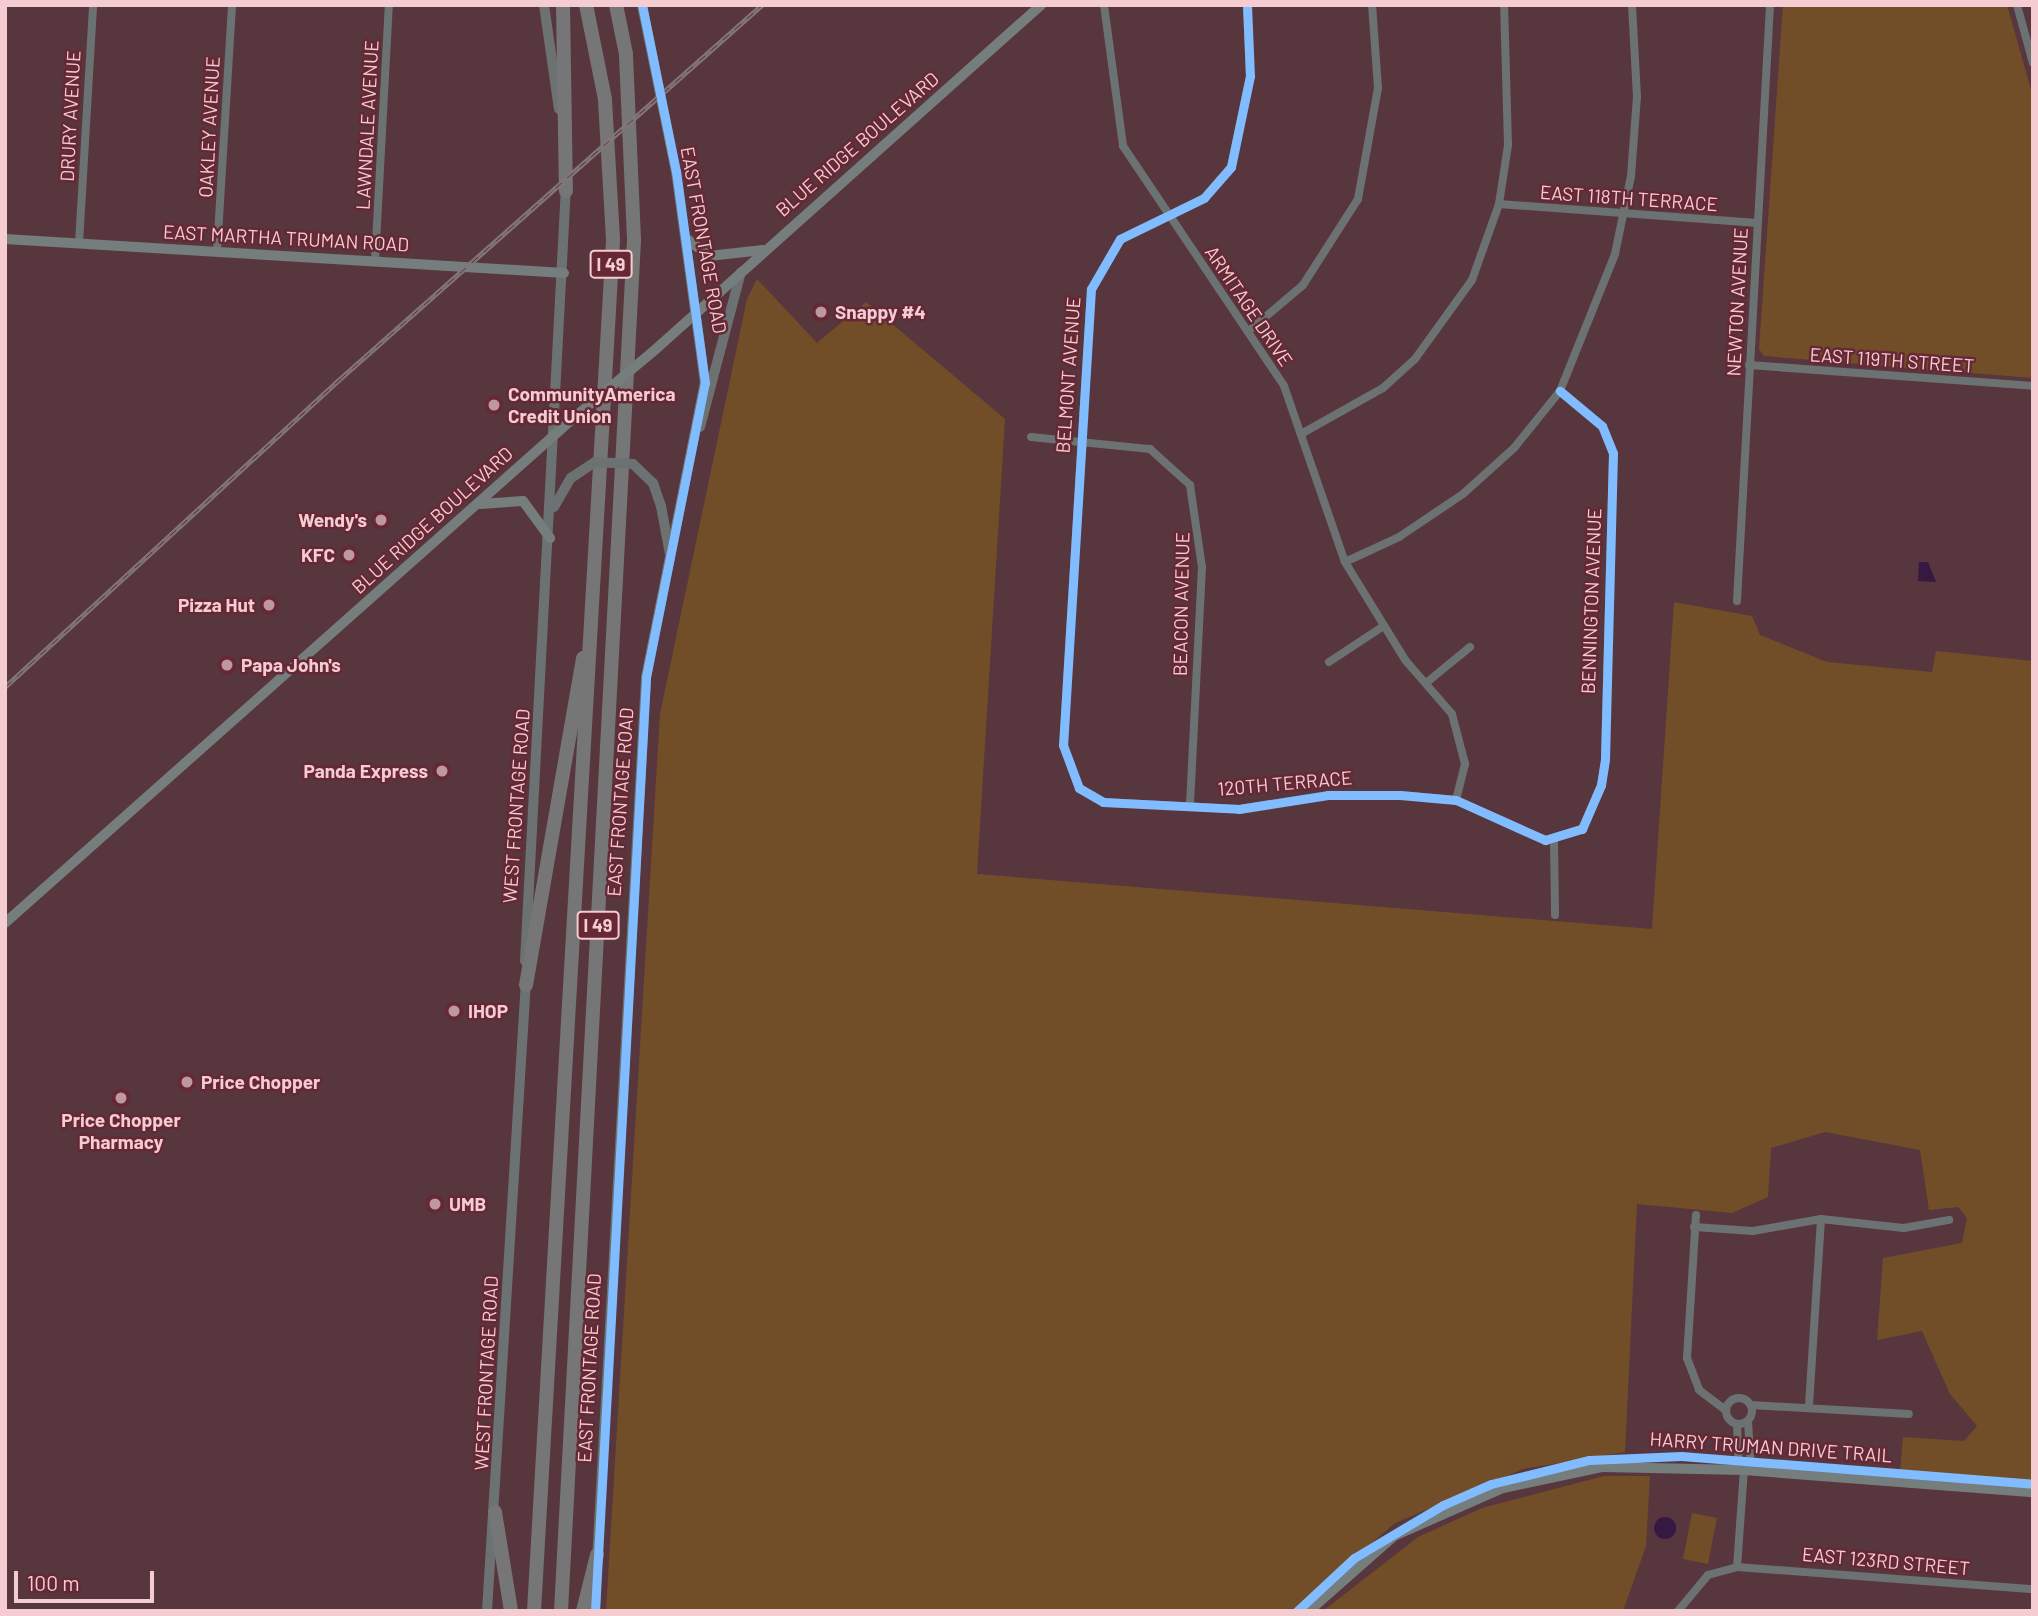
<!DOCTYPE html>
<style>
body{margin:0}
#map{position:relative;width:2038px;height:1616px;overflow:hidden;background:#58363d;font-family:Barlow,sans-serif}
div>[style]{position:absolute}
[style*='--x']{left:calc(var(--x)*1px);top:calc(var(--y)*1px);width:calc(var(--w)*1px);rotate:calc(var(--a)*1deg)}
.green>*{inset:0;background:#724e28}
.water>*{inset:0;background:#351942}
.round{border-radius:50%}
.minor>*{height:8px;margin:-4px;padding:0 4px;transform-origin:4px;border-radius:4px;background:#6c7272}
.minor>.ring{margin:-4px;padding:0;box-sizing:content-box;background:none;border:8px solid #6c7272;border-radius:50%}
.tertiary>*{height:10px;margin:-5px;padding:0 5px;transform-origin:5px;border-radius:5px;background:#6c7272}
.secondary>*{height:10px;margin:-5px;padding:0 5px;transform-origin:5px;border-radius:5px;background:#757d7d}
.motorway>*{height:14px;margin:-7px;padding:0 7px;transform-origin:7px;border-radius:7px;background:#767677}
.rail>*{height:5px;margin-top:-2.5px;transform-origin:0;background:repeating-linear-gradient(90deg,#662835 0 8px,#81777a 0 16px);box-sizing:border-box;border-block:2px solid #81777a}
.tertiary-bridge>*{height:10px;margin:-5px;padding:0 5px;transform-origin:5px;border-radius:5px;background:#6c7272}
.secondary-bridge>*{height:10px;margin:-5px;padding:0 5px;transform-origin:5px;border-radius:5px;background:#757d7d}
.cycleway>*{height:9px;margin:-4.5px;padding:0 4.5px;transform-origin:4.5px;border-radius:4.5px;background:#80bcff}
.dots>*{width:19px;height:19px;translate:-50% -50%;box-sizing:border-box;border:4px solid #662835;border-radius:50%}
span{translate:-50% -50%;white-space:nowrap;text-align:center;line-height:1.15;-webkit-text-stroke:5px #662835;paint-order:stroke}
.shield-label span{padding:2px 5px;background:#662835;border:2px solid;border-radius:5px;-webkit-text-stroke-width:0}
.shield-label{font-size:18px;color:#f4ccd1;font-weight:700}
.street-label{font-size:19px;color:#f4ccd1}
.poi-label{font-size:19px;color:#f4ccd1;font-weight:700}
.left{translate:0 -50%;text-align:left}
.right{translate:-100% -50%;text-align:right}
.frame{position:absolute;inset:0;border:7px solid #f4ccd1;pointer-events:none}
.scale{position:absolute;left:14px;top:1571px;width:140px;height:32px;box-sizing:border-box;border:4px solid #f4ccd1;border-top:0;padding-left:9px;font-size:21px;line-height:24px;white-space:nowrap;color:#f4ccd1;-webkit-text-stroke:5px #662835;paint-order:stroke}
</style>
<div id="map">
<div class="green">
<i style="clip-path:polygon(1783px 5px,2007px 5px,2033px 97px,2033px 378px,1764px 356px,1759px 349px)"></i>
<i style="clip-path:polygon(757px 279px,817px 343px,866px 302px,1005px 419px,977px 874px,1652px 929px,1674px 602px,1752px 616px,1760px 635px,1827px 662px,1932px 672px,1936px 651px,2033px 661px,2033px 1482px,1900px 1472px,1903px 1437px,1964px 1441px,1977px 1426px,1950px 1394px,1922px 1331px,1877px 1340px,1883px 1258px,1962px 1243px,1967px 1218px,1958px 1207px,1929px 1210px,1920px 1150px,1825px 1132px,1771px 1148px,1768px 1197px,1732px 1213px,1637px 1204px,1625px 1452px,1523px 1469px,1395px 1523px,1292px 1611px,606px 1611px,660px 714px,747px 299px)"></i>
<i style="clip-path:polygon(1604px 1476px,1650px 1476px,1646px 1546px,1623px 1611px,1323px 1611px,1418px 1537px,1482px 1508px)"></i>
<i style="clip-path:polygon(1692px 1513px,1717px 1518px,1708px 1564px,1683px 1559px)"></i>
</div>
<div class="water">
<i style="clip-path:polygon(1919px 562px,1928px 562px,1936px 582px,1918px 581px)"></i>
<i class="round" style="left:1654px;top:1517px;width:22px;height:22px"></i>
</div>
<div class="minor">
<i style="--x:1104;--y:5;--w:142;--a:82.3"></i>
<i style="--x:1123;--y:146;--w:289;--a:56.1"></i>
<i style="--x:1284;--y:386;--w:186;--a:70.9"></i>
<i style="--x:1345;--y:562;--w:116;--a:58.4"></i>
<i style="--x:1406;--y:661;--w:70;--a:49"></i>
<i style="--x:1452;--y:714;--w:52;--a:75.4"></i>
<i style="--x:1465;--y:764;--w:37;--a:104"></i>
<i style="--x:1247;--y:5;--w:71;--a:87.6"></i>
<i style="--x:1250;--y:76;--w:93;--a:101.8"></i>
<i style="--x:1231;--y:167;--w:41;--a:131.1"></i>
<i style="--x:1204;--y:198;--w:93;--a:154"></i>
<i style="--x:1120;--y:239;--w:58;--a:120.1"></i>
<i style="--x:1091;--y:289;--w:457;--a:93.5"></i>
<i style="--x:1063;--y:745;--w:46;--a:69.6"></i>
<i style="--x:1079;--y:788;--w:28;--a:30"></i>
<i style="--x:1103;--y:802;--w:136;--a:2.9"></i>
<i style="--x:1239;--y:809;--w:90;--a:-8.9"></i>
<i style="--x:1328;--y:795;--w:72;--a:0"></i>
<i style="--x:1400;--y:795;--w:56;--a:5.1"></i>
<i style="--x:1456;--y:800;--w:98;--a:24.2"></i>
<i style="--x:1545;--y:840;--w:39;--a:-17"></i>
<i style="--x:1582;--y:829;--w:48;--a:-66.6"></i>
<i style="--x:1601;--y:785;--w:26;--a:-81"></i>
<i style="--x:1605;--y:759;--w:306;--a:-88.5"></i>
<i style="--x:1613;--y:453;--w:29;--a:-112"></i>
<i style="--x:1602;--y:426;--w:55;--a:-140.2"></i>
<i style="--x:2017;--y:5;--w:60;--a:74.6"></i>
<i style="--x:1499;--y:204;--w:259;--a:4.2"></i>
<i style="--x:79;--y:243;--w:238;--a:-86.6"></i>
<i style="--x:217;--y:251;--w:246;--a:-86.5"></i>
<i style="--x:375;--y:261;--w:256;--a:-86.9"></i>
<i style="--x:1251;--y:329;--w:68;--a:-40.2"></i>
<i style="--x:1303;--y:285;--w:102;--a:-57.4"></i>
<i style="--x:1358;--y:199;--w:113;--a:-79.8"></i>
<i style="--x:1378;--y:88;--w:83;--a:-94.1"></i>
<i style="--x:1749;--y:365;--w:285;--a:4.2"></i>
<i style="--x:1301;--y:434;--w:94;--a:-29.3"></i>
<i style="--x:1383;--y:388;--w:43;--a:-42.2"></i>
<i style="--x:1415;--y:359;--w:97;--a:-54.2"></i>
<i style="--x:1472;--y:280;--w:81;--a:-70.4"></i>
<i style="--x:1499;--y:204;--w:60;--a:-81.3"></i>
<i style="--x:1508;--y:145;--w:140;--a:-91.6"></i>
<i style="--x:1031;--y:437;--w:120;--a:5.8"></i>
<i style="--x:1150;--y:449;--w:54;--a:42"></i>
<i style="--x:1190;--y:485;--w:83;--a:81.7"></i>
<i style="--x:1202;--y:567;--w:239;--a:92.9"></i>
<i style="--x:1345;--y:562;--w:60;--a:-24.8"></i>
<i style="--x:1399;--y:537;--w:77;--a:-33.9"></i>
<i style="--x:1463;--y:494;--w:69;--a:-42"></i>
<i style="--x:1514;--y:448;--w:73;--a:-51.1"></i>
<i style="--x:1560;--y:391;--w:148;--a:-68.1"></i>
<i style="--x:1615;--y:254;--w:80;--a:-78.4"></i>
<i style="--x:1631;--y:176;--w:79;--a:-85.7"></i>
<i style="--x:1637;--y:97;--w:92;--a:-93.1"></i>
<i style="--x:1737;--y:601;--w:597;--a:-86.83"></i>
<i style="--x:1329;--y:662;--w:64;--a:-33.4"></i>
<i style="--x:1426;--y:683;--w:57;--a:-39.3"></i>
<i style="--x:1554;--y:840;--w:75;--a:89.2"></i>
<i style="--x:1696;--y:1215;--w:143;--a:93.6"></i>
<i style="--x:1687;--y:1358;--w:34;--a:69"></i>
<i style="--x:1699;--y:1390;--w:34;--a:37"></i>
<i style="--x:1694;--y:1227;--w:59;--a:3.9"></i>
<i style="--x:1753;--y:1231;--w:69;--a:-10"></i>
<i style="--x:1821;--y:1219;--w:83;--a:6.2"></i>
<i style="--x:1904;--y:1228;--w:46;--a:-10.1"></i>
<i class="ring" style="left:1726px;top:1398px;width:18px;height:18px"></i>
<i style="--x:1751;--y:1405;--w:158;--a:3.3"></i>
<i style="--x:1809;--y:1405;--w:186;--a:-86.3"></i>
<i style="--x:1748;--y:1421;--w:50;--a:86.6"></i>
<i style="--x:1737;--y:1424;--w:46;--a:87.5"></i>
<i style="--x:1737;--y:1567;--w:97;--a:-85.9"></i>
<i style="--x:1678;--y:1611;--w:47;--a:-50.2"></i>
<i style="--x:1708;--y:1575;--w:30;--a:-15"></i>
<i style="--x:1737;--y:1567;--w:297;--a:4.3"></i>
</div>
<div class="tertiary">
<i style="--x:544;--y:5;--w:105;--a:81.8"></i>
<i style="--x:700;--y:427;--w:160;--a:-75.2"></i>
<i style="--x:661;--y:506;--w:49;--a:79.4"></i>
<i style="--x:554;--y:507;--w:34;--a:-60"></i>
<i style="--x:525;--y:961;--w:776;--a:-86.97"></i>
<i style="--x:597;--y:1560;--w:884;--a:-86.82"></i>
<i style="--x:646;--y:677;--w:300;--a:-78.7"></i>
<i style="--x:705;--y:383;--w:213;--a:-97.8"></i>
<i style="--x:676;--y:172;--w:170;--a:-101.5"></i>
<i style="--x:487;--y:1611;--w:632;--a:-86.46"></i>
<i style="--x:595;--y:1611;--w:33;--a:-88"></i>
</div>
<div class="secondary">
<i style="--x:5;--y:239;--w:560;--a:3.48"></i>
<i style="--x:687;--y:239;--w:28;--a:38"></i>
<i style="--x:709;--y:256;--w:54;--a:-6.3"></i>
<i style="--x:657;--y:348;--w:515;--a:-41.77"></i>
<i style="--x:480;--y:504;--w:43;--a:-4"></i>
<i style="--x:523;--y:501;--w:46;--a:53.9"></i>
<i style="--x:5;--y:923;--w:765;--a:-41.61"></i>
<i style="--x:1309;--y:1611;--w:113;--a:-41.4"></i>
<i style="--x:1394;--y:1536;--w:119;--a:-23.8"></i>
<i style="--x:1503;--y:1488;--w:102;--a:-11.9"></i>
<i style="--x:1603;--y:1467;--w:141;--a:1.2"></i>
<i style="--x:1744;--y:1470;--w:290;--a:4.4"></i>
</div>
<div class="motorway">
<i style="--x:563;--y:5;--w:186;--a:89.1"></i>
<i style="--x:526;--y:985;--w:332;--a:-80.1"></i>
<i style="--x:495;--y:1512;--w:100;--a:80.8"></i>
<i style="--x:534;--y:1611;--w:1374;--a:-86.7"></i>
<i style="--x:613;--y:239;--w:140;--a:-93.3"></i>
<i style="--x:605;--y:99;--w:96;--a:-101.4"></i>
<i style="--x:561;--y:1611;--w:1374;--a:-86.95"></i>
<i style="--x:634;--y:239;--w:185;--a:-92.5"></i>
<i style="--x:626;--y:54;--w:50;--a:-101.5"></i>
<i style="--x:583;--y:1611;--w:58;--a:-76"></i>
</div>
<div class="rail">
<i style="--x:5;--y:687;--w:455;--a:-42.6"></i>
<i style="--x:340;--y:379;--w:564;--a:-41.55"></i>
</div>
<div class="tertiary-bridge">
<i style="--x:571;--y:478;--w:29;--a:-34"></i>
<i style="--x:595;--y:462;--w:38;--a:3"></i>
<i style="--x:633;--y:464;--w:28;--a:44"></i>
<i style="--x:653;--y:483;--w:24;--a:71"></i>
</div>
<div class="secondary-bridge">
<i style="--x:577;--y:415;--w:104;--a:-39.9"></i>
</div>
<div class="cycleway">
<i style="--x:1247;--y:5;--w:71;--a:87.6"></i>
<i style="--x:1250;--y:76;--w:93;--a:101.8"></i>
<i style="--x:1231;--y:167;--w:41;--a:131.1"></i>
<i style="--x:1204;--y:198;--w:93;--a:154"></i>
<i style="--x:1120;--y:239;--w:58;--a:120.1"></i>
<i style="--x:1091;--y:289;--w:457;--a:93.5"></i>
<i style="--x:1063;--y:745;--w:46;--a:69.6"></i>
<i style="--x:1079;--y:788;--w:28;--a:30"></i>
<i style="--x:1103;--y:802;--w:136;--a:2.9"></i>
<i style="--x:1239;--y:809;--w:90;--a:-8.9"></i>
<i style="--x:1328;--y:795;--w:72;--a:0"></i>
<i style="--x:1400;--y:795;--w:56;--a:5.1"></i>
<i style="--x:1456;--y:800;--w:98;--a:24.2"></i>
<i style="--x:1545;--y:840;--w:39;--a:-17"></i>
<i style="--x:1582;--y:829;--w:48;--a:-66.6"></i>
<i style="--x:1601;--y:785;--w:26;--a:-81"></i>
<i style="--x:1605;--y:759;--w:306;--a:-88.5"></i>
<i style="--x:1613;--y:453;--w:29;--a:-112"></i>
<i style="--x:1602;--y:426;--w:55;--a:-140.2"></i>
<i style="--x:595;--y:1611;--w:935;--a:-86.87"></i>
<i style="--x:646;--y:677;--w:300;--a:-78.7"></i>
<i style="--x:705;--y:383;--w:213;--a:-97.8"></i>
<i style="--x:676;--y:172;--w:170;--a:-101.5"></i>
<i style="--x:1297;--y:1611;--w:78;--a:-42.9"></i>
<i style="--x:1354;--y:1558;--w:104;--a:-30.8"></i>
<i style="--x:1443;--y:1505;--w:52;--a:-23.6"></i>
<i style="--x:1491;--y:1484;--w:101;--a:-13.8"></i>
<i style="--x:1589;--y:1460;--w:92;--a:-2.5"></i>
<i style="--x:1681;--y:1456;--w:353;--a:4.5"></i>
</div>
<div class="dots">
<i style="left:821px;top:312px;background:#bd989d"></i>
<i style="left:494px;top:405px;background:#bd989d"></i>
<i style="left:381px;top:520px;background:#bd989d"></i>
<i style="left:349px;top:555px;background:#bd989d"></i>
<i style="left:269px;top:605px;background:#bd989d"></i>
<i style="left:227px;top:665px;background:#bd989d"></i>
<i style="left:442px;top:771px;background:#bd989d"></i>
<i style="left:454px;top:1011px;background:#bd989d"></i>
<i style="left:187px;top:1082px;background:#bd989d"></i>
<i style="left:121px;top:1098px;background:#bd989d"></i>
<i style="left:435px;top:1204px;background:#bd989d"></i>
</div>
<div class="shield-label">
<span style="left:611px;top:264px">I 49</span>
<span style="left:598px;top:925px">I 49</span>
</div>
<div class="street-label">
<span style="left:70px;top:116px;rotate:-87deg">DRURY AVENUE</span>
<span style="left:367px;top:125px;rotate:-87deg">LAWNDALE AVENUE</span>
<span style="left:209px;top:127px;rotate:-87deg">OAKLEY AVENUE</span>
<span style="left:857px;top:144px;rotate:-41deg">BLUE RIDGE BOULEVARD</span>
<span style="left:1629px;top:198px;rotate:4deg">EAST 118TH TERRACE</span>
<span style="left:286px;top:238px;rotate:3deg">EAST MARTHA TRUMAN ROAD</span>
<span style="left:704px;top:240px;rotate:80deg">EAST FRONTAGE ROAD</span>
<span style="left:1737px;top:302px;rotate:-87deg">NEWTON AVENUE</span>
<span style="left:1249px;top:306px;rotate:56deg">ARMITAGE DRIVE</span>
<span style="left:1892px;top:360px;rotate:4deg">EAST 119TH STREET</span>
<span style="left:1068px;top:375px;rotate:-86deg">BELMONT AVENUE</span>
<span style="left:432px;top:520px;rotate:-42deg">BLUE RIDGE BOULEVARD</span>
<span style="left:1591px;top:601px;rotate:-88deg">BENNINGTON AVENUE</span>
<span style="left:1181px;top:604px;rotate:-89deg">BEACON AVENUE</span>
<span style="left:1285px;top:783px;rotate:-5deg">120TH TERRACE</span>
<span style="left:620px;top:802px;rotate:-86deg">EAST FRONTAGE ROAD</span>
<span style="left:516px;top:806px;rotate:-86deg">WEST FRONTAGE ROAD</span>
<span style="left:589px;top:1368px;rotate:-87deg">EAST FRONTAGE ROAD</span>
<span style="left:486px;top:1373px;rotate:-87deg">WEST FRONTAGE ROAD</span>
<span style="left:1771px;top:1447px;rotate:4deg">HARRY TRUMAN DRIVE TRAIL</span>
<span style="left:1886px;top:1561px;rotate:5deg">EAST 123RD STREET</span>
</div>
<div class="poi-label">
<span class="left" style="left:835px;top:312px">Snappy #4</span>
<span class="left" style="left:508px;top:405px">CommunityAmerica<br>Credit Union</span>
<span class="right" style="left:367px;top:520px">Wendy's</span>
<span class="right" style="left:335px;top:555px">KFC</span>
<span class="right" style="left:255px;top:605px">Pizza Hut</span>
<span class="left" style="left:241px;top:665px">Papa John's</span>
<span class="right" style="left:428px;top:771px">Panda Express</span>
<span class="left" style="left:468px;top:1011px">IHOP</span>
<span class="left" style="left:201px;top:1082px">Price Chopper</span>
<span style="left:121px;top:1131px">Price Chopper<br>Pharmacy</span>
<span class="left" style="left:449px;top:1204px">UMB</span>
</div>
<div class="frame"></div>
<div class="scale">100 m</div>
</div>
